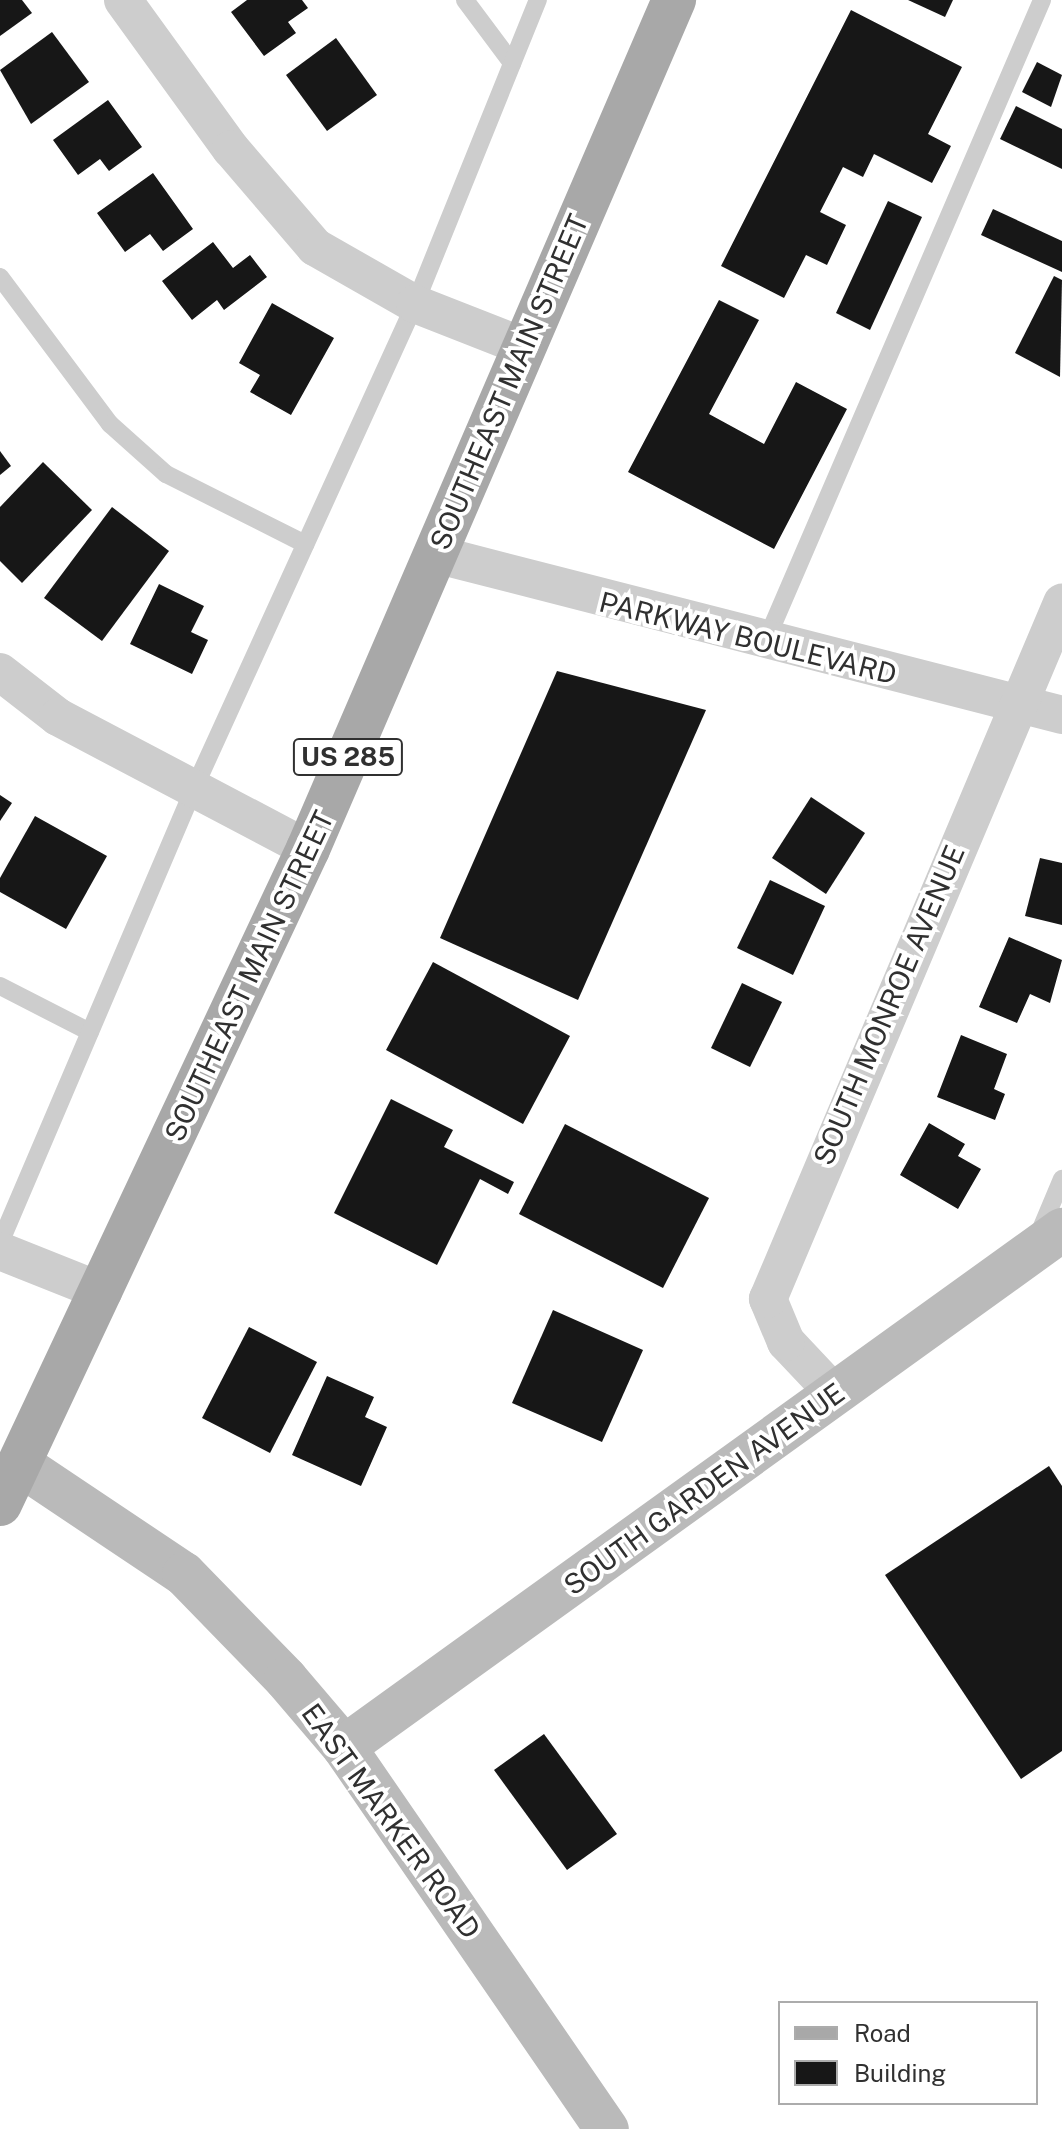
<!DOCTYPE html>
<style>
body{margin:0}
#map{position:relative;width:1062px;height:2129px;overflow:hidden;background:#fff;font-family:"Public Sans",sans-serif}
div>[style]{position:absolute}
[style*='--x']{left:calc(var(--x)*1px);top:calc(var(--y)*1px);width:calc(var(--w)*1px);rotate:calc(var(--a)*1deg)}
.building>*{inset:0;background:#171717}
.lane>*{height:18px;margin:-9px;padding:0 9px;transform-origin:9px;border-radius:9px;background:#cdcdcd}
.street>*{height:38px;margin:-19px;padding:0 19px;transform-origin:19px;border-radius:19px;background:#cdcdcd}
.secondary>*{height:44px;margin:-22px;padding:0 22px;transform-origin:22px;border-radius:22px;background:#bababa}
.primary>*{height:44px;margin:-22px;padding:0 22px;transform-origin:22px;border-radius:22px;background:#a8a8a8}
span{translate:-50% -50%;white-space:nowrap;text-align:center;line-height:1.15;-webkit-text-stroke:8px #fff;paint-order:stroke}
.shield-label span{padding:2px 6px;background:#fff;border:2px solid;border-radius:6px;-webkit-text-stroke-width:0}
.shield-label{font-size:26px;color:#303030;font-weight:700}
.street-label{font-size:28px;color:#303030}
.legend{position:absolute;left:778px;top:2001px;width:260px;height:104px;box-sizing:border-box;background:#fff;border:2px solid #acacac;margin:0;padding:10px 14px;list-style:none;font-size:24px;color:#303030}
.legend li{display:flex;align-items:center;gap:16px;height:40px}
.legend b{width:40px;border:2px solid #acacac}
</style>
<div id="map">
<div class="building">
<i style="clip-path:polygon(0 0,22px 0,32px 13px,0 36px)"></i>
<i style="clip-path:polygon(247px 0,302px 0,308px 8px,288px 22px,296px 33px,264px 56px,231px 12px)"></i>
<i style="clip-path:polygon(908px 0,953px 0,945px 17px)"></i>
<i style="clip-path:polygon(851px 10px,962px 67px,928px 134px,951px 146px,932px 183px,874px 154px,863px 177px,843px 167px,820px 212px,846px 225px,827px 265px,806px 255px,784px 298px,721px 266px)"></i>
<i style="clip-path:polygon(52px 32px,89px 82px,31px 124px,0 70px)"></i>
<i style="clip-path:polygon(336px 38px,377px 95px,327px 131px,286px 75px)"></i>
<i style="clip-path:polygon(1037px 62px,1062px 75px,1051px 107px,1022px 92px)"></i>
<i style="clip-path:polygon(108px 100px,142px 147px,109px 171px,100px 159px,78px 175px,53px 140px)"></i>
<i style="clip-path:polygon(1016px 106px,1062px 129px,1062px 169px,1000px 139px)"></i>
<i style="clip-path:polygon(153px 173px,193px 229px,163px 251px,150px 234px,125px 252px,97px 213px)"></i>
<i style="clip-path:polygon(888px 201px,922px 217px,870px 330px,836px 313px)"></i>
<i style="clip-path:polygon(993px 209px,1062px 241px,1062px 272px,981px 235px)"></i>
<i style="clip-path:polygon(213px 242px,233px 268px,250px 255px,267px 277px,224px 310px,217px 300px,192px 320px,162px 281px)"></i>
<i style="clip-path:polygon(1054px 276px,1062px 280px,1060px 377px,1015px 353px)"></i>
<i style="clip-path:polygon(719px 300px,759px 320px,709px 414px,764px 444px,796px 382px,847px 409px,774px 549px,628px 472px)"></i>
<i style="clip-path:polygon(272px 303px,334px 338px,291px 415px,250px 392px,260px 375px,239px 363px)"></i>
<i style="clip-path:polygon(0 451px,11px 466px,0 475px)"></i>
<i style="clip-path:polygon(43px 462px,92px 510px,22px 583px,0 561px,0 507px)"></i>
<i style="clip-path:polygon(112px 507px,169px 551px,102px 641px,44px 598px)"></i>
<i style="clip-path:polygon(159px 584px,204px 606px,191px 632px,208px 640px,192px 674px,130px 644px)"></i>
<i style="clip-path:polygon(557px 671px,706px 710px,578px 1000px,440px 938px)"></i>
<i style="clip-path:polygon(0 795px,12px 803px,0 821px)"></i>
<i style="clip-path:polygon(811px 797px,865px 833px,826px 894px,772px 858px)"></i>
<i style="clip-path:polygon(35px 816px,107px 856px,66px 929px,0 892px,0 878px)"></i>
<i style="clip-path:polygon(1040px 858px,1062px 863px,1062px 925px,1025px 916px)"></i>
<i style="clip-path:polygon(770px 880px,825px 906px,793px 975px,737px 948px)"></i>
<i style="clip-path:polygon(1009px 937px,1062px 960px,1050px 1003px,1030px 994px,1017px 1023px,979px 1007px)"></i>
<i style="clip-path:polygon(433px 962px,570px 1036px,523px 1124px,386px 1050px)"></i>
<i style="clip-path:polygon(742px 983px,782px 1002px,750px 1067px,711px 1048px)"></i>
<i style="clip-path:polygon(961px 1035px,1007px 1054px,994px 1089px,1005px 1094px,995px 1120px,937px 1097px)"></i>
<i style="clip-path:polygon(391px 1099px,453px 1130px,444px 1147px,514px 1182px,508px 1194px,480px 1179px,437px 1265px,334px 1213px)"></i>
<i style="clip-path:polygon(929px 1123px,965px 1144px,958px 1156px,981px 1169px,958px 1209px,900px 1175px)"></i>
<i style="clip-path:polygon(565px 1124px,709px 1198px,663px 1288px,519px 1214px)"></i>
<i style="clip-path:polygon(553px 1310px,643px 1350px,602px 1442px,512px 1403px)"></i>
<i style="clip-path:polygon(249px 1327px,317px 1362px,270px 1453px,202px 1418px)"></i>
<i style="clip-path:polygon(327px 1376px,374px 1397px,365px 1417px,387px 1427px,361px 1486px,292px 1455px)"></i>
<i style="clip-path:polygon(1049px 1466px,1062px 1486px,1062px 1751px,1021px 1779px,885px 1575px)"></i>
<i style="clip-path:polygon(544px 1734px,617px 1834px,567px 1870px,494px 1770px)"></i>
</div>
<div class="lane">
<i style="--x:465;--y:0;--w:79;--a:53.3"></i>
<i style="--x:0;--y:277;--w:184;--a:53.2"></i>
<i style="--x:110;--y:424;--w:75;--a:41.8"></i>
<i style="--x:166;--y:474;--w:156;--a:26.7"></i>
<i style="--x:765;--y:643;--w:700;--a:-66.69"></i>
<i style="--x:0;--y:986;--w:101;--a:27.1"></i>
<i style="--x:1038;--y:1236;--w:62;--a:-67.2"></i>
<i style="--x:0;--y:1243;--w:489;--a:-66.9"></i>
<i style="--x:192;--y:793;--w:537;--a:-65.49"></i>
<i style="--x:415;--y:304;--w:328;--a:-68"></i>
</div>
<div class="street">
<i style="--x:123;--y:0;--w:184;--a:54.1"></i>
<i style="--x:231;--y:149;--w:129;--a:49.4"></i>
<i style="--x:315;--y:247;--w:115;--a:29.7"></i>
<i style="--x:415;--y:304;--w:118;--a:21.4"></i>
<i style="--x:435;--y:554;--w:647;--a:14.4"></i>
<i style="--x:0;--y:672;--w:73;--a:37.8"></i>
<i style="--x:58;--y:717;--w:283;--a:27.8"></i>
<i style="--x:0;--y:1251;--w:111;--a:21.7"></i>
<i style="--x:836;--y:1395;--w:73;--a:-133.3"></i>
<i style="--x:786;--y:1342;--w:47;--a:-112.7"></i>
<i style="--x:768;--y:1299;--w:756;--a:-67.1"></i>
</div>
<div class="secondary">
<i style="--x:21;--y:1465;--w:196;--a:33.8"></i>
<i style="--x:184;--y:1574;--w:146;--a:45.8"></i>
<i style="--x:286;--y:1679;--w:89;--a:49.5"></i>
<i style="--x:344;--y:1747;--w:464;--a:55.5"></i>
<i style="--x:344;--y:1747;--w:885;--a:-35.76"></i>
</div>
<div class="primary">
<i style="--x:0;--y:1504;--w:724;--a:-64.82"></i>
<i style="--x:308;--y:849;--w:925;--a:-66.68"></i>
</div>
<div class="shield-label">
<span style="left:348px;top:757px">US 285</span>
</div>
<div class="street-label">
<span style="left:509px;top:382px;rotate:-67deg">SOUTHEAST MAIN STREET</span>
<span style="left:748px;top:638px;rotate:14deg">PARKWAY BOULEVARD</span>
<span style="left:249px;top:976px;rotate:-65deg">SOUTHEAST MAIN STREET</span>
<span style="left:889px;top:1005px;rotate:-67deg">SOUTH MONROE AVENUE</span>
<span style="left:704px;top:1489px;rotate:-36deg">SOUTH GARDEN AVENUE</span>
<span style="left:391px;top:1821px;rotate:54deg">EAST MARKER ROAD</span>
</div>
<ul class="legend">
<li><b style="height:10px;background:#a8a8a8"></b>Road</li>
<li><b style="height:22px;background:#171717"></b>Building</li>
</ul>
</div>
